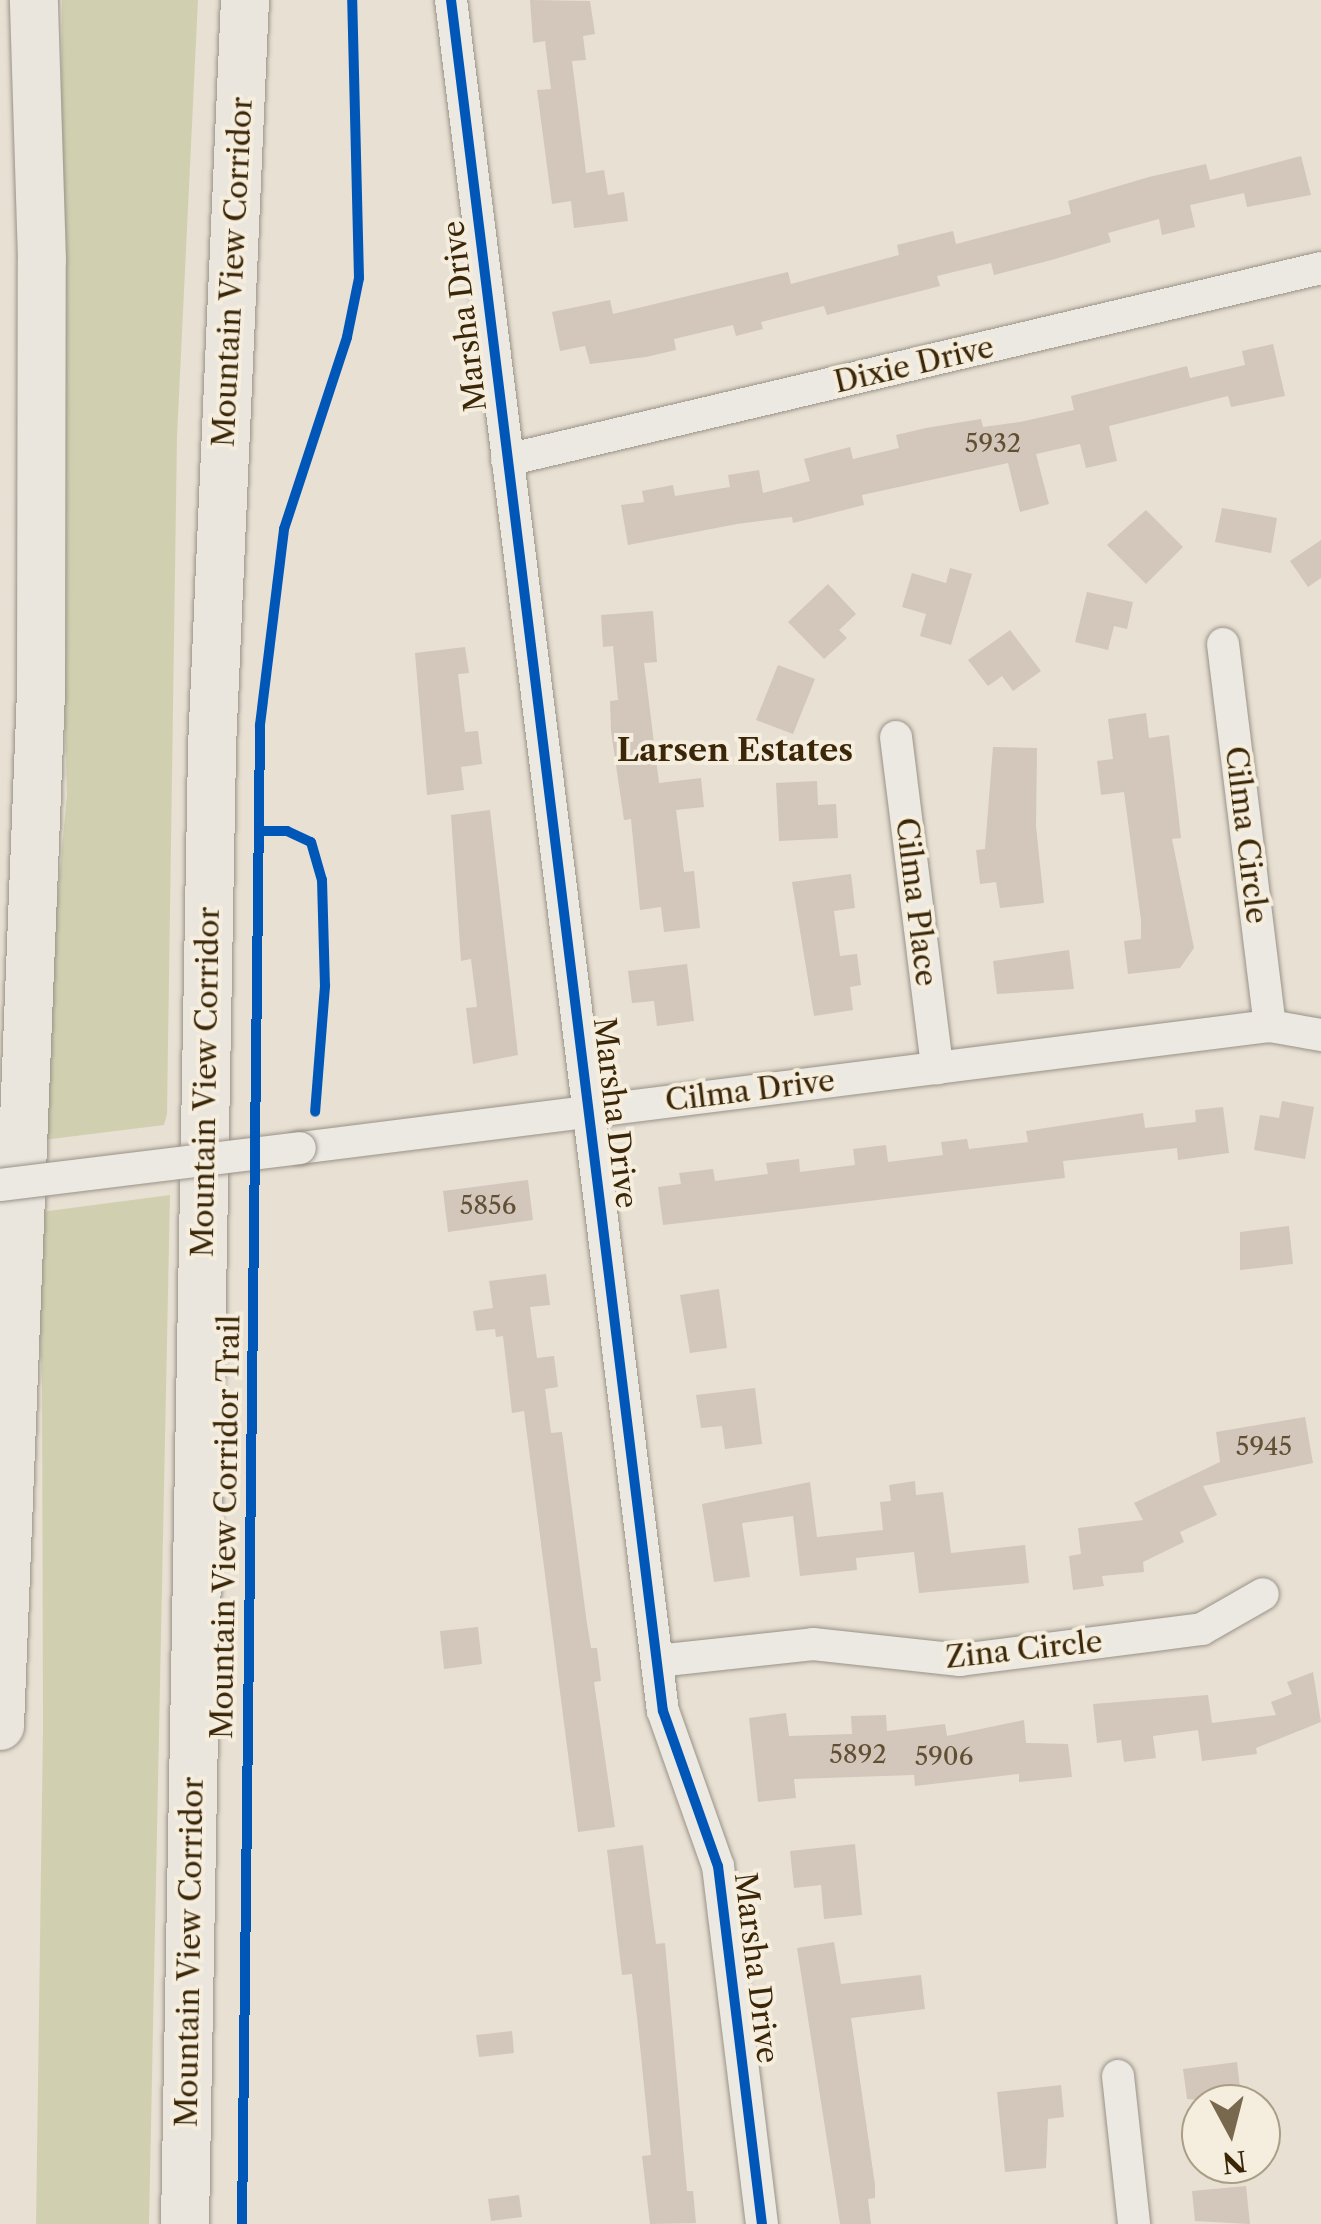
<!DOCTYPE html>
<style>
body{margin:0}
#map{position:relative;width:1321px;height:2224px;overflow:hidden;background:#e8e0d3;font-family:"Libre Caslon Text",serif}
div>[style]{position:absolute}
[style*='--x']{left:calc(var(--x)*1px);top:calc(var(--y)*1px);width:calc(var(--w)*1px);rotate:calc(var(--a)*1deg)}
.green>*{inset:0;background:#d0d0b1}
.building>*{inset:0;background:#d3c6ba}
.roads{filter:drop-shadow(0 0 2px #999287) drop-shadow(0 0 2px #999287)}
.minor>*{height:32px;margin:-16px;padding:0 16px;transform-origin:16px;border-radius:16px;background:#ece8e2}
.highway>*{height:48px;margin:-24px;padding:0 24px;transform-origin:24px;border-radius:24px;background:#eae5dd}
.bridges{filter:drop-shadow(0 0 2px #999287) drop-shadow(0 0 2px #999287)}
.minor-bridge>*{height:32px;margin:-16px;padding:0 16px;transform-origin:16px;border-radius:16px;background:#ece8e2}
.cycleway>*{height:10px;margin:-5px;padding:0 5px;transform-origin:5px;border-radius:5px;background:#0057b8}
span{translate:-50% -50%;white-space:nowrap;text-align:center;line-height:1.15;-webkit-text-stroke:8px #f5eddd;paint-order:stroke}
.number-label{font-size:25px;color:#614f34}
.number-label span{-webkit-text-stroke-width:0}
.street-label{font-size:30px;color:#3b2707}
.neighbourhood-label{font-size:32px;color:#3b2707;font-weight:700}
.north{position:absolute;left:1181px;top:2084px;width:100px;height:100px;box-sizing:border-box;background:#f5eddd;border:2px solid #ab9e87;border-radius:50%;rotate:173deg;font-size:28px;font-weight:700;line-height:40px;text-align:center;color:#3b2707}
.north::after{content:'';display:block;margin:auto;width:35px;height:45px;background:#78684e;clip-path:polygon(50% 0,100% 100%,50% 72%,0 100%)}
</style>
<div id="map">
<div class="green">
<i style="clip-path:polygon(62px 0,198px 0,177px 437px,167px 1114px,164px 1125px,35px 1141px,67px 795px,58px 488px)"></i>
<i style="clip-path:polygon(170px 1195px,149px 2224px,36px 2224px,43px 1727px,42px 1380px,33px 1213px)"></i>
</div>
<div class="building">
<i style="clip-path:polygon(530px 0,590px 1px,595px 34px,583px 36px,586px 60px,572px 61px,586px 173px,604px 170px,608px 195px,624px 192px,628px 221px,574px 228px,571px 201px,552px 204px,537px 90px,551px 89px,545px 41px,533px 43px)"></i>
<i style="clip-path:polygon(1301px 156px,1311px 195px,1247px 207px,1244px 193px,1190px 205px,1195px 227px,1162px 235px,1159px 219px,1108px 233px,1111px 242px,1055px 259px,994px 275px,991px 263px,937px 276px,940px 286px,827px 315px,824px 306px,761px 322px,763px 329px,736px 336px,733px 325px,674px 339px,676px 350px,646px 357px,590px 364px,585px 346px,560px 351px,552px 312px,610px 300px,613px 314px,788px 272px,791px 284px,899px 255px,897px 245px,953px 231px,956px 244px,1071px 214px,1068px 201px,1149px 177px,1206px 164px,1210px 180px)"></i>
<i style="clip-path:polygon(1273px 344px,1285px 396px,1231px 407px,1228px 396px,1109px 426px,1117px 461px,1086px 468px,1080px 444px,1036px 454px,1049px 504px,1020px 512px,1008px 463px,862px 495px,864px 505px,793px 523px,792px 517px,737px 524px,628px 545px,621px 505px,644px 502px,642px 491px,673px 485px,675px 496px,730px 487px,728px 475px,759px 470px,763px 493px,810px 481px,804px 459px,850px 447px,853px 459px,899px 448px,896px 435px,926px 428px,981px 419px,983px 427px,1020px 422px,1074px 410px,1071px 396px,1187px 366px,1190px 378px,1245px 365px,1242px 351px)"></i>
<i style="clip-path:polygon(1222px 508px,1277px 518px,1271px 553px,1215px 542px)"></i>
<i style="clip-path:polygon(1146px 510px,1183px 547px,1146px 584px,1107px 545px)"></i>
<i style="clip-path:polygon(1321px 540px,1321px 578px,1308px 587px,1290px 561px)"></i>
<i style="clip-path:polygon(950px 568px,972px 574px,951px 645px,920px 636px,926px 614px,902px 607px,912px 573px,946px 583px)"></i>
<i style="clip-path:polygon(828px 584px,856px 614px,839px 630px,847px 638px,824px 659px,788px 622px)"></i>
<i style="clip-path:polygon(1087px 592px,1133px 602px,1127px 629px,1114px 626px,1108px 650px,1075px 642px)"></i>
<i style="clip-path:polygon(653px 611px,657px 662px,644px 663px,659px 783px,701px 778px,704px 807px,676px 810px,684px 872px,694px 871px,700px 928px,664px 932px,661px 907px,640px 910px,631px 819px,624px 820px,611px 731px,610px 701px,618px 700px,613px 646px,603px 647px,601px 615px)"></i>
<i style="clip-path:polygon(1010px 630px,1041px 671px,1013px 691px,1002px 676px,988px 686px,968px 660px)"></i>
<i style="clip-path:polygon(465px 647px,469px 673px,458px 674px,465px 732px,478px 731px,482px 764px,461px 767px,464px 790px,427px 795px,415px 653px)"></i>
<i style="clip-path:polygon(778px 665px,815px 679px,793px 734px,756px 720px)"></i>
<i style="clip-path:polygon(1146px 713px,1149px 738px,1169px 735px,1181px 838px,1172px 839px,1194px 948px,1180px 968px,1128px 974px,1124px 941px,1141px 939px,1141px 920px,1124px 792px,1101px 795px,1097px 761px,1113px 759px,1108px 719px)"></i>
<i style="clip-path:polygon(993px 747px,1037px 748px,1036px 826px,1044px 903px,1000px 908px,996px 882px,980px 884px,976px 850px,985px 849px)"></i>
<i style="clip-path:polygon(817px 781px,818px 805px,836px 804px,838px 838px,779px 841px,776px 783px)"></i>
<i style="clip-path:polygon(490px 810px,518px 1055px,473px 1064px,466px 1008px,477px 1007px,471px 959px,461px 961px,451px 815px)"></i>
<i style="clip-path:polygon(851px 874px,855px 908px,834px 911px,840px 956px,857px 954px,861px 985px,850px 987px,853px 1010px,814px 1016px,792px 882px)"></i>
<i style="clip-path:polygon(1069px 950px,1074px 989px,997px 994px,993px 961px)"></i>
<i style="clip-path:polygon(687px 964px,694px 1021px,657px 1026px,654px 1001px,632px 1003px,628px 971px)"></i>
<i style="clip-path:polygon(1282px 1101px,1314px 1107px,1305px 1159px,1254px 1150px,1260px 1115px,1279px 1118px)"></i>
<i style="clip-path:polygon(1223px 1107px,1229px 1153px,1178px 1160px,1177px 1148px,1063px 1161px,1065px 1178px,663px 1225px,658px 1187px,681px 1184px,679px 1173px,713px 1169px,715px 1181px,768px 1174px,766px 1163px,799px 1159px,800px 1172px,855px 1165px,853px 1149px,886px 1145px,888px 1162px,943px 1155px,941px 1142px,967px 1139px,969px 1149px,1028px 1142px,1026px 1131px,1143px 1113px,1145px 1128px,1196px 1122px,1195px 1110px)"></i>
<i style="clip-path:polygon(528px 1180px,533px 1220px,448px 1232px,443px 1191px)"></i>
<i style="clip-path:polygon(1289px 1226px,1293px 1264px,1240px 1270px,1240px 1232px)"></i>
<i style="clip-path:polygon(546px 1274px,550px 1305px,530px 1307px,537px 1358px,554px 1356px,558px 1387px,545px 1389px,551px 1433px,562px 1432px,587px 1624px,591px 1648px,597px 1648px,601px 1681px,594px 1682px,615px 1827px,578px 1832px,524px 1411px,512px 1413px,503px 1336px,496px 1337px,495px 1329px,476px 1331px,473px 1311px,493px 1308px,489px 1281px)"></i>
<i style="clip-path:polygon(719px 1289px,727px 1348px,690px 1353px,680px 1295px)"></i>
<i style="clip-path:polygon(755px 1388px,762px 1444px,725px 1449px,722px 1426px,701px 1428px,696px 1395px)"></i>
<i style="clip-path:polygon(1305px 1417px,1313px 1463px,1203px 1486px,1217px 1515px,1180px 1532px,1184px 1542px,1143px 1562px,1144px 1572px,1102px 1576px,1104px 1586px,1073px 1590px,1069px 1556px,1081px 1554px,1078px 1528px,1143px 1520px,1134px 1503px,1220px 1462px,1216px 1432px)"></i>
<i style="clip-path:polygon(915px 1481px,916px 1495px,943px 1492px,951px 1553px,1025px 1545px,1029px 1583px,919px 1593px,914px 1552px,856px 1558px,857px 1570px,800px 1576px,793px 1516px,742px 1523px,750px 1577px,714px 1582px,702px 1504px,810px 1482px,817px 1537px,883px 1530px,880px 1502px,891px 1501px,889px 1485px)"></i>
<i style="clip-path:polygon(478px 1627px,482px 1664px,444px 1669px,440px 1631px)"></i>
<i style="clip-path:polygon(1313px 1672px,1321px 1722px,1256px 1748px,1257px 1754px,1202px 1761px,1198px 1730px,1153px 1736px,1156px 1758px,1124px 1762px,1121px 1740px,1097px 1743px,1093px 1704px,1208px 1695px,1212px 1723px,1276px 1715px,1271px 1702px,1292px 1694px,1287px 1682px)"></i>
<i style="clip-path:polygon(786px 1713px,789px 1736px,852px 1734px,851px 1716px,886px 1715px,887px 1731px,945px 1724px,947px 1736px,1024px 1720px,1026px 1743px,1068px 1744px,1072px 1777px,1019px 1782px,1019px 1774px,915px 1786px,914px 1775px,794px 1779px,796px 1798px,758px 1802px,749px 1718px)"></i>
<i style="clip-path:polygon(855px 1844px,862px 1915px,824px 1919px,821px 1885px,794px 1888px,790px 1851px)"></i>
<i style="clip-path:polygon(643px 1845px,656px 1944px,665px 1943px,687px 2191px,693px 2191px,696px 2223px,650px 2224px,642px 2156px,651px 2155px,638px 2026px,632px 1974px,622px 1975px,607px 1850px)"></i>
<i style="clip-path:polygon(834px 1942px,841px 1984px,921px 1975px,925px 2009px,851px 2018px,875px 2185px,875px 2198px,868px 2199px,871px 2224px,840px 2224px,797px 1948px)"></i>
<i style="clip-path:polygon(512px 2031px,514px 2053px,479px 2057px,476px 2035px)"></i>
<i style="clip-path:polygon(1237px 2062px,1242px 2104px,1187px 2099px,1183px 2069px)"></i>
<i style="clip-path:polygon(1061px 2085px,1064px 2117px,1048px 2119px,1046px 2168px,1005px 2172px,997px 2092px)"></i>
<i style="clip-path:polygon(1246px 2186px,1250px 2224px,1195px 2221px,1192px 2191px)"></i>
<i style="clip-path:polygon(519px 2195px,522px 2217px,491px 2221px,488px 2199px)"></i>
</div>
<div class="roads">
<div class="minor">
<i style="--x:451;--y:0;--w:1724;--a:82.94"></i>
<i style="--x:663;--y:1711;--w:164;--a:70.5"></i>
<i style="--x:718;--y:1866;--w:361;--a:83"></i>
<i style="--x:507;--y:460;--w:836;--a:-13.27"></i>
<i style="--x:1223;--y:644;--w:385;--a:83"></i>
<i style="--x:896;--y:737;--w:334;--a:82.9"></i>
<i style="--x:300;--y:1148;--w:978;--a:-7.17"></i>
<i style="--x:1270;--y:1026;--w:52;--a:10"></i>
<i style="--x:657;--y:1661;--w:157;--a:-6.2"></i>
<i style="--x:813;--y:1644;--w:148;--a:6.2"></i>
<i style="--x:960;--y:1660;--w:244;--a:-7.3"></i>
<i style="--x:1202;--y:1629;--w:70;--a:-29.8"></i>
<i style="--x:1118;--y:2076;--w:149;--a:83.8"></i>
</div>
<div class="highway">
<i style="--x:0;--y:1726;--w:1037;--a:-87.73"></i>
<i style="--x:41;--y:690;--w:430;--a:-89.9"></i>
<i style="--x:42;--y:260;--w:260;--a:-91.8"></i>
<i style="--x:185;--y:2224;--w:1477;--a:-88.95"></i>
<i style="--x:212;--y:747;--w:748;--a:-87.47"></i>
</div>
</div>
<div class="bridges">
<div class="minor-bridge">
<i style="--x:0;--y:1185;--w:302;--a:-7"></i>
</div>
</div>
<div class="cycleway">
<i style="--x:451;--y:0;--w:1724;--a:82.94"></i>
<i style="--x:663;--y:1711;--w:164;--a:70.5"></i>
<i style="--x:718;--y:1866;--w:361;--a:83"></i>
<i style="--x:259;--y:831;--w:28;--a:0"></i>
<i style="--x:287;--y:831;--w:26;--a:25"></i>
<i style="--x:311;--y:842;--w:40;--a:74"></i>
<i style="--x:322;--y:880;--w:106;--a:88.4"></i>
<i style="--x:325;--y:986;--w:126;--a:94.5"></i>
<i style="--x:242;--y:2224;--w:1499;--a:-89.31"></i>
<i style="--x:260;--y:725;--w:197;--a:-83"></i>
<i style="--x:284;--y:529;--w:202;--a:-71.8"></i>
<i style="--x:347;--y:337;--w:60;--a:-78.5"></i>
<i style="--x:359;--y:278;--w:278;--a:-91.4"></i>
</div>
<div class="number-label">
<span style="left:993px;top:444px">5932</span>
<span style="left:488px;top:1206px">5856</span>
<span style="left:1264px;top:1447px">5945</span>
<span style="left:858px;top:1755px">5892</span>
<span style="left:944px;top:1757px">5906</span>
</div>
<div class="street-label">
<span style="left:233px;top:272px;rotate:-87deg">Mountain View Corridor</span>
<span style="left:465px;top:316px;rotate:-97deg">Marsha Drive</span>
<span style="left:914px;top:365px;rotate:-13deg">Dixie Drive</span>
<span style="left:1246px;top:835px;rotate:83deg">Cilma Circle</span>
<span style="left:916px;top:902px;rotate:83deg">Cilma Place</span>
<span style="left:206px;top:1082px;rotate:-89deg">Mountain View Corridor</span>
<span style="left:750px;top:1091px;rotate:-7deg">Cilma Drive</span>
<span style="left:615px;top:1113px;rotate:83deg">Marsha Drive</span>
<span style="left:226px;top:1527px;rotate:-89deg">Mountain View Corridor Trail</span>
<span style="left:1024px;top:1650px;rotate:-6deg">Zina Circle</span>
<span style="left:190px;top:1952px;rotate:-89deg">Mountain View Corridor</span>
<span style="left:756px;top:1968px;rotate:83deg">Marsha Drive</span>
</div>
<div class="neighbourhood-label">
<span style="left:735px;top:750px">Larsen Estates</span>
</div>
<div class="north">N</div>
</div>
